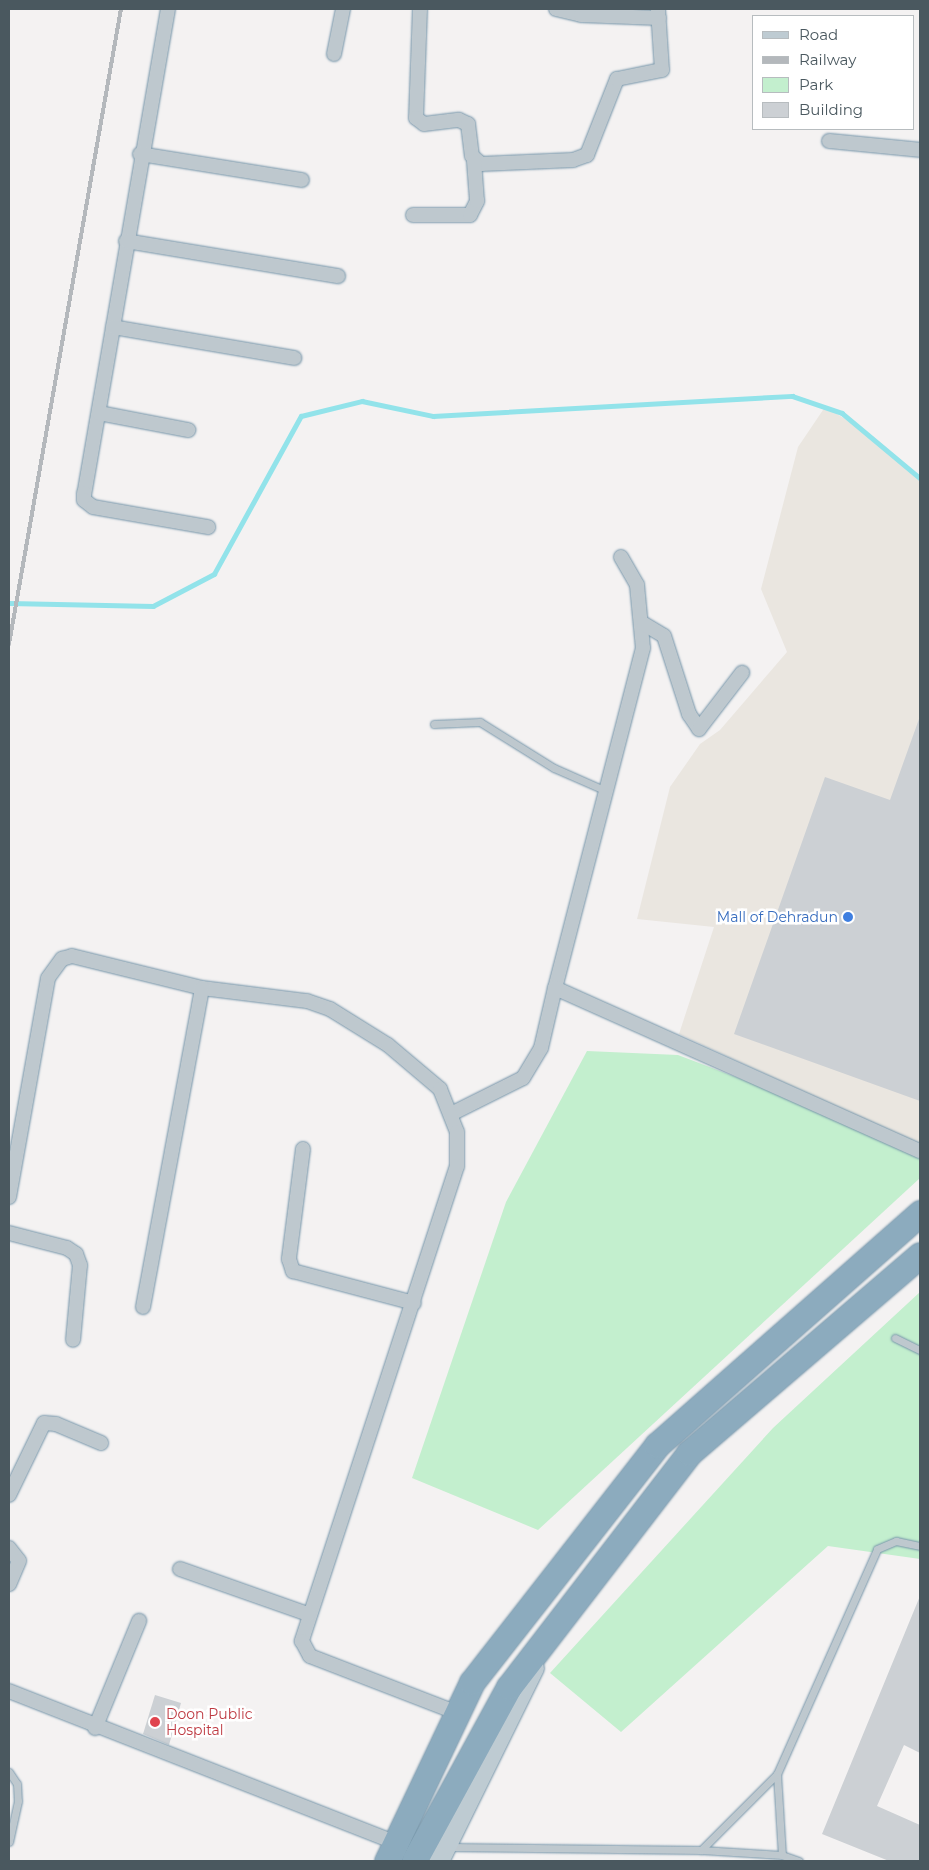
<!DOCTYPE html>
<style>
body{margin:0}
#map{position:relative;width:929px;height:1870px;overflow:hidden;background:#f4f2f2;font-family:Montserrat,sans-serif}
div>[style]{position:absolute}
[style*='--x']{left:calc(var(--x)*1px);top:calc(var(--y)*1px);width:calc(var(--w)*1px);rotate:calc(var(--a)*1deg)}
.commercial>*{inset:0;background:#eae6e0}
.green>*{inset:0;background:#c3efce}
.stream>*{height:4.5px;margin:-2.25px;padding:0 2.25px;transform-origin:2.25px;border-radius:2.25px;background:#92e3ea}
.building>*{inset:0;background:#ccd0d4}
.roads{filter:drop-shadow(0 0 1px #7796aa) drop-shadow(0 0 1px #7796aa)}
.lane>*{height:7px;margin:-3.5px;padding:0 3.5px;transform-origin:3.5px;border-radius:3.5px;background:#bec8ce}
.street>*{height:14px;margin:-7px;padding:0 7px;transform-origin:7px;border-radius:7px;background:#bec8ce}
.secondary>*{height:20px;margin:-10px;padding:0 10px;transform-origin:10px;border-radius:10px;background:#becbd2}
.highway>*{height:25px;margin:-12.5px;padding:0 12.5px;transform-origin:12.5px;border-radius:12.5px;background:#8cabbe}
.rail>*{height:4px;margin:-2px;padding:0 2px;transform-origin:2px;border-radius:2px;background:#b4b8bc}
.dots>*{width:14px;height:14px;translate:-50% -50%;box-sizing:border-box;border:2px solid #fff;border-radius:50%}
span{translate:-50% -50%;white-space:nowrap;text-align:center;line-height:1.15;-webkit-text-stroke:5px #fff;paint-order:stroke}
.shop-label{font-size:14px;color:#366cbe}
.right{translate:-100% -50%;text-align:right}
.health-label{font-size:14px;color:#be3a42}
.left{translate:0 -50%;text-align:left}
.frame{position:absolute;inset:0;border:10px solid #4a585f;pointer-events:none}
.legend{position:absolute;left:752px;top:15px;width:162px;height:115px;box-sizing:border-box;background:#fff;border:1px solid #b7bcbf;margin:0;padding:6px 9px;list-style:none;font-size:15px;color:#4a585f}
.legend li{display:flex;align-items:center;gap:10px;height:25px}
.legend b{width:25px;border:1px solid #b7bcbf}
</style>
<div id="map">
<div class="commercial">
<i style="clip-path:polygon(825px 407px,864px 430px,920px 479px,920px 1145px,679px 1034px,714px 927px,637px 919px,670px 787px,700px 744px,720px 730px,787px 652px,761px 589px,798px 447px)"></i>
</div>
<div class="green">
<i style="clip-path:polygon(587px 1051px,678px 1055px,920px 1147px,920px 1178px,538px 1530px,412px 1478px,506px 1202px)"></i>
<i style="clip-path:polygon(920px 1292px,920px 1559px,828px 1546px,621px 1732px,550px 1673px,773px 1428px)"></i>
</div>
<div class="stream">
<i style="--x:9;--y:603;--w:144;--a:1.2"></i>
<i style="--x:153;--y:606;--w:69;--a:-27.7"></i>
<i style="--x:214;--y:574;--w:180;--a:-61.2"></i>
<i style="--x:301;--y:416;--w:63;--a:-13.8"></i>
<i style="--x:362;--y:401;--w:73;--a:11.9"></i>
<i style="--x:433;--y:416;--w:360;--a:-3.2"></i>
<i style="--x:792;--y:396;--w:53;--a:18.8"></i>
<i style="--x:842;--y:413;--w:102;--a:39.8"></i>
</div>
<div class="building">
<i style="clip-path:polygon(919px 719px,920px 720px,920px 1101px,734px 1034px,825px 777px,890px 800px)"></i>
<i style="clip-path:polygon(920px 1596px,920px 1753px,904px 1745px,877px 1806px,920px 1825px,920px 1861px,889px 1861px,822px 1834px)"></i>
<i style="clip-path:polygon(155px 1695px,181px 1703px,169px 1745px,143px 1734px)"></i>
</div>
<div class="roads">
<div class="lane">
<i style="--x:434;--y:724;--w:46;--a:-2.5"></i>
<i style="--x:480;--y:722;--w:87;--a:31.9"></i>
<i style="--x:554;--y:768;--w:55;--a:23.7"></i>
<i style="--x:895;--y:1338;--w:28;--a:26"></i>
<i style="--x:9;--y:1772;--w:14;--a:56"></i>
<i style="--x:17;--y:1784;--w:17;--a:87"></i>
<i style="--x:18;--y:1801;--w:42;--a:102.4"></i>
<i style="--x:777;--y:1774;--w:81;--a:86.5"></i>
<i style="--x:450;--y:1847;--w:251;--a:0.7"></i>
<i style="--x:799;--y:1861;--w:18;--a:-161"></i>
<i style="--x:782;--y:1855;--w:81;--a:-176.5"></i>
<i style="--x:701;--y:1850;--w:107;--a:-45"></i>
<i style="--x:777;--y:1774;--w:246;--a:-66"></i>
<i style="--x:877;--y:1549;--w:21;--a:-23"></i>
<i style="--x:896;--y:1541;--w:25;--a:12"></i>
</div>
<div class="street">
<i style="--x:168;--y:9;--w:491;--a:99.8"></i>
<i style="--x:84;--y:493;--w:7;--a:90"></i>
<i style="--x:84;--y:500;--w:11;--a:38"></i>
<i style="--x:93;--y:507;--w:117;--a:9.9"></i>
<i style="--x:420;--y:9;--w:109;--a:92.1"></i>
<i style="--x:416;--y:118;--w:10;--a:37"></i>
<i style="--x:424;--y:124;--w:35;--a:-7"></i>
<i style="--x:459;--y:120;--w:10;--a:24"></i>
<i style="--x:468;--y:124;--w:32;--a:83"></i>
<i style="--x:472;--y:156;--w:12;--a:42"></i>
<i style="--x:481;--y:164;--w:92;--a:-2.5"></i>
<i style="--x:573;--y:160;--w:15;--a:-20"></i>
<i style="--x:587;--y:155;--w:82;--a:-68.5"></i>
<i style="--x:617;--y:79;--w:46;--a:-11.3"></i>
<i style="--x:662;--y:70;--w:61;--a:-93.8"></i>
<i style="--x:556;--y:9;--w:26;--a:13"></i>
<i style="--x:581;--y:15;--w:78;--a:2.2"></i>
<i style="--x:334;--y:54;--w:46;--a:-78.7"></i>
<i style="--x:829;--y:141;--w:91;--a:5.6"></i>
<i style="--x:140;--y:154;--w:164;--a:9.1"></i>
<i style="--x:413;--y:215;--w:57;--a:0"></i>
<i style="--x:470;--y:215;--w:16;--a:-63"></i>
<i style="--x:477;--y:201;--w:40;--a:-94.3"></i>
<i style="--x:126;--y:241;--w:215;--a:9.4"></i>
<i style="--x:113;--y:327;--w:184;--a:9.7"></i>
<i style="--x:99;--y:413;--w:91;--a:10.8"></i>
<i style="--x:621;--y:557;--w:32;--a:60"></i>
<i style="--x:637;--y:585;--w:63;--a:84.6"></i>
<i style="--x:643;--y:648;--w:351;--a:104.5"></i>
<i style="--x:555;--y:988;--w:400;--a:24.1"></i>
<i style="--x:644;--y:624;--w:23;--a:31"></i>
<i style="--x:664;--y:636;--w:82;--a:72.2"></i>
<i style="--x:689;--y:714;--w:18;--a:56"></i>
<i style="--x:699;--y:729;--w:71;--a:-52.5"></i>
<i style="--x:451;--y:1114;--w:80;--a:-26.6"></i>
<i style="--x:523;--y:1078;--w:35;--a:-59"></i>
<i style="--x:541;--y:1048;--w:62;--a:-76.9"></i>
<i style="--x:303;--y:1149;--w:111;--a:97.3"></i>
<i style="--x:289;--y:1259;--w:13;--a:72"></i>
<i style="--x:293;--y:1271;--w:125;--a:14.8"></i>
<i style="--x:9;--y:1197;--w:222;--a:-79.9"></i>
<i style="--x:48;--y:978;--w:24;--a:-54"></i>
<i style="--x:62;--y:959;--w:10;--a:-17"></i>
<i style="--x:72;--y:956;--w:134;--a:13.8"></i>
<i style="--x:202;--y:988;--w:106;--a:7.1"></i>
<i style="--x:307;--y:1001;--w:24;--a:19"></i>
<i style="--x:330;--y:1009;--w:68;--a:31.8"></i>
<i style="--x:388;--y:1045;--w:68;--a:40.2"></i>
<i style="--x:440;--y:1089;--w:46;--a:68.4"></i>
<i style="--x:457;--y:1132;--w:34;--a:90"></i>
<i style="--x:457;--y:1166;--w:500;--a:108.1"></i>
<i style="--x:302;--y:1641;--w:17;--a:62"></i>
<i style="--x:310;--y:1656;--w:159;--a:21.1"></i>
<i style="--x:9;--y:1233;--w:60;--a:14.5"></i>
<i style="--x:67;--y:1248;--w:11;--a:34"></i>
<i style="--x:76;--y:1254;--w:12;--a:70"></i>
<i style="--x:80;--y:1265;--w:75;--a:95.3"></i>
<i style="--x:143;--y:1307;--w:324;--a:-79.5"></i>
<i style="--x:9;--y:1495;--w:80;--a:-64.1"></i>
<i style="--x:44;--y:1423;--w:12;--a:5"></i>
<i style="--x:56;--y:1424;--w:49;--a:22.9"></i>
<i style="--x:9;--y:1548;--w:16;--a:52"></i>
<i style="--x:19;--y:1561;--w:25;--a:113"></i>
<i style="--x:180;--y:1569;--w:136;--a:19.4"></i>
<i style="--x:9;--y:1691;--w:421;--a:21.4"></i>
<i style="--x:95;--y:1728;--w:116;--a:-67.6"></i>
</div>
<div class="secondary">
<i style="--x:439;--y:1861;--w:215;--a:-63.8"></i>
</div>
<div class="highway">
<i style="--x:387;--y:1861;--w:198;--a:-64.6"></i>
<i style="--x:472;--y:1682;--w:301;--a:-52"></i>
<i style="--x:657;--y:1445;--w:351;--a:-41.4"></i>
<i style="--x:414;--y:1861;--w:198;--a:-61.4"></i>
<i style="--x:509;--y:1687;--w:295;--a:-52.4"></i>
<i style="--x:689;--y:1453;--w:304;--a:-40.6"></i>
</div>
</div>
<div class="rail">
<i style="--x:9;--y:644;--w:645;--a:-80"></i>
</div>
<div class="dots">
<i style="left:848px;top:917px;background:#3f7fe0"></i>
<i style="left:155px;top:1722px;background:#e0444e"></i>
</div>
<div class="shop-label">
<span class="right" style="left:838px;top:917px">Mall of Dehradun</span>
</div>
<div class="health-label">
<span class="left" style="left:166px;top:1722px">Doon Public<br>Hospital</span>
</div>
<div class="frame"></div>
<ul class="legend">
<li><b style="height:6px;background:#becbd2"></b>Road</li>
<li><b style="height:6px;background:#b4b8bc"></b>Railway</li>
<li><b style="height:14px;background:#c3efce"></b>Park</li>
<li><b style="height:14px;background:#ccd0d4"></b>Building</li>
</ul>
</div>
